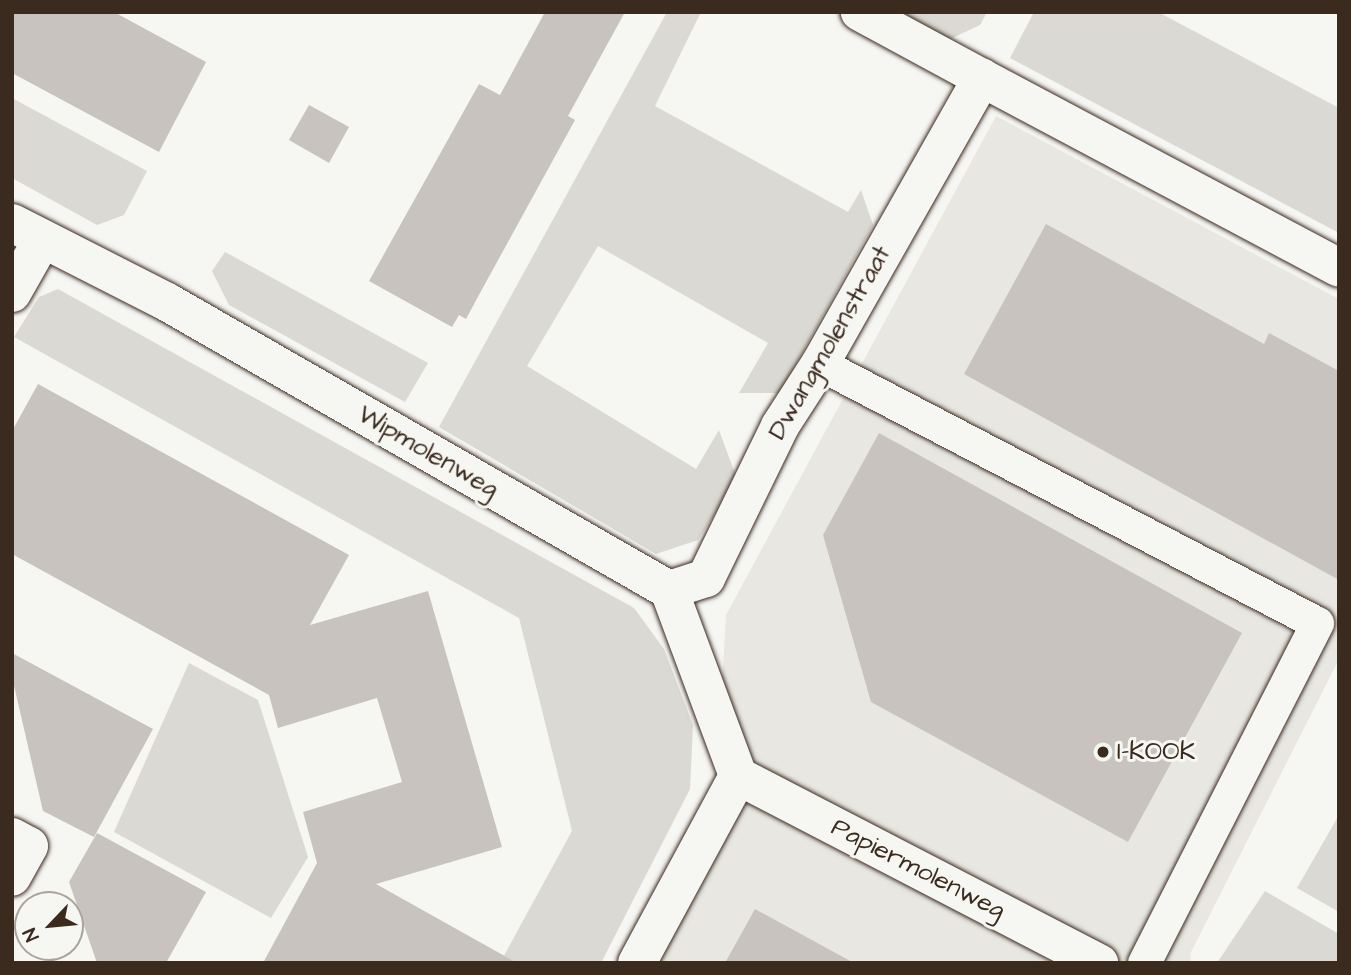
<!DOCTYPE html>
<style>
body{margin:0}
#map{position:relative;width:1351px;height:975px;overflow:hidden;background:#f6f6f2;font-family:"Architects Daughter",sans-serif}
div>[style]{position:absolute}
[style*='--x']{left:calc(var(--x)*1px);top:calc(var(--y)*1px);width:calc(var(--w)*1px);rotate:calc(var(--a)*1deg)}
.built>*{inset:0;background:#e8e7e2}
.green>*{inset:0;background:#dad9d3}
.building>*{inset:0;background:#c8c3be}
.roads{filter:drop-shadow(0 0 2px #3b2a1e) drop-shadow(0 0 2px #3b2a1e)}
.lane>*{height:33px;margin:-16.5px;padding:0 16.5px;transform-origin:16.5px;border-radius:16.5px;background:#f6f6f2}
.street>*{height:38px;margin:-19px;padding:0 19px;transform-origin:19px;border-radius:19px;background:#f6f6f2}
.dots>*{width:19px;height:19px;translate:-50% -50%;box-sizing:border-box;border:4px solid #f6f6f2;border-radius:50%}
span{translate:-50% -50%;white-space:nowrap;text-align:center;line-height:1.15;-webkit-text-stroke:6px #f6f6f2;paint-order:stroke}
.street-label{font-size:26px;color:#3b2a1e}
.poi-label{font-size:26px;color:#3b2a1e}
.left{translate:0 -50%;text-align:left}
.frame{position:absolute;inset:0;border:14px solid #3b2a1e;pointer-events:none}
.north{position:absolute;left:14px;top:891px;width:70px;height:70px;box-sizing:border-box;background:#f6f6f2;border:2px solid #aba49d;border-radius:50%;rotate:244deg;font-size:19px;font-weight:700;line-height:28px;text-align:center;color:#3b2a1e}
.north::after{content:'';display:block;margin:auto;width:24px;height:32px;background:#3b2a1e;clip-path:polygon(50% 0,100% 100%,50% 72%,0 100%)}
</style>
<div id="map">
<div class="built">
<i style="clip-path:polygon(996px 116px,1339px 299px,1339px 659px,1190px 954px,1191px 963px,620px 963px,716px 787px,726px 615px)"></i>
</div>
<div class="green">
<i style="clip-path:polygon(667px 12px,701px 12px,655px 106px,848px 212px,861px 190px,873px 225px,780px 393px,739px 393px,768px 343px,598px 246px,527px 366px,696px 469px,719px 430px,737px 479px,698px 540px,656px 554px,439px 427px)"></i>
<i style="clip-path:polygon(892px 12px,987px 12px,980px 25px,946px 41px)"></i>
<i style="clip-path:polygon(1034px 12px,1158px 12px,1339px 108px,1339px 233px,1010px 58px)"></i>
<i style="clip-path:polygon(12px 98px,147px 171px,124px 215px,97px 225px,12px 178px)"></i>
<i style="clip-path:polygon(225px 252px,428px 363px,405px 402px,229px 305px,212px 271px)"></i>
<i style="clip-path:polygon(58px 289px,634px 608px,664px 649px,693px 725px,690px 789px,601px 963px,500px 963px,572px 831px,519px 618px,14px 337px,39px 297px)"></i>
<i style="clip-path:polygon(189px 663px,258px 700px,308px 857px,271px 918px,114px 832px)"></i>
<i style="clip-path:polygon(1339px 815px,1339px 912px,1297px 888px)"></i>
<i style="clip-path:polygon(1265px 891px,1339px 934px,1339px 963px,1217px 963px)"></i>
</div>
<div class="building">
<i style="clip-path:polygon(12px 12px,114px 12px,206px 62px,159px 152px,12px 73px)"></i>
<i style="clip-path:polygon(545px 12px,625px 12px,568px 116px,575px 120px,480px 293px,466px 319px,459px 315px,452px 327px,369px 281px,479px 84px,500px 95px)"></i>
<i style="clip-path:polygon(309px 105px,349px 127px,329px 163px,289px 140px)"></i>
<i style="clip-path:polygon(1046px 224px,1264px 344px,1269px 333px,1339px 371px,1339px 580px,964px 374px)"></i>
<i style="clip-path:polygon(38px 384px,349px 555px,310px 625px,428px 591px,502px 847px,376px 884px,517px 963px,263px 963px,317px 863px,303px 812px,402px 782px,377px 698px,278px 728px,269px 695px,12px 554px,12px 431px)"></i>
<i style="clip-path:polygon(879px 433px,1242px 633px,1128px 842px,871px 702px,823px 535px)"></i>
<i style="clip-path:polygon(12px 653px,153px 729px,94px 837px,43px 811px,12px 677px)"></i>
<i style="clip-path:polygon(97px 833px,206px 892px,166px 963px,97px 963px,69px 882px)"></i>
<i style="clip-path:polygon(755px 909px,854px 963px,725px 963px)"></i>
</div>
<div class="roads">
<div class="lane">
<i style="--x:820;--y:364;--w:560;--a:27.53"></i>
<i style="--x:1317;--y:623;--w:381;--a:117"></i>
</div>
<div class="street">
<i style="--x:982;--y:78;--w:404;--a:28"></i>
<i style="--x:12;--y:223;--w:174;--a:27"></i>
<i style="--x:167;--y:302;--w:579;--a:29.84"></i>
<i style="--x:669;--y:590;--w:198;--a:69.6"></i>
<i style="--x:12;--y:293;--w:61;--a:-60.5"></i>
<i style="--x:669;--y:590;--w:39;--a:-18"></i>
<i style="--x:706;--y:578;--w:169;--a:-64"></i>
<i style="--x:780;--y:426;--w:74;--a:-57.2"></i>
<i style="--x:820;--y:364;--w:329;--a:-60.5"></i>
<i style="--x:982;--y:78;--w:139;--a:-151.6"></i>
<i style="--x:738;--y:776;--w:407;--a:27.4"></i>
<i style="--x:12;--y:837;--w:19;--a:28"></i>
<i style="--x:29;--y:846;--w:35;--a:119"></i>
<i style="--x:637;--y:963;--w:213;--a:-61.6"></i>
</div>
</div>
<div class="dots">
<i style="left:1103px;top:752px;background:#3b2a1e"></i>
</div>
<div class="street-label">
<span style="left:830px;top:343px;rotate:-60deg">Dwangmolenstraat</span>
<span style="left:428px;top:452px;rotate:30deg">Wipmolenweg</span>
<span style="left:918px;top:869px;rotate:27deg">Papiermolenweg</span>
</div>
<div class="poi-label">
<span class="left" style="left:1117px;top:752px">I-KOOK</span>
</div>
<div class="frame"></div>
<div class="north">N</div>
</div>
